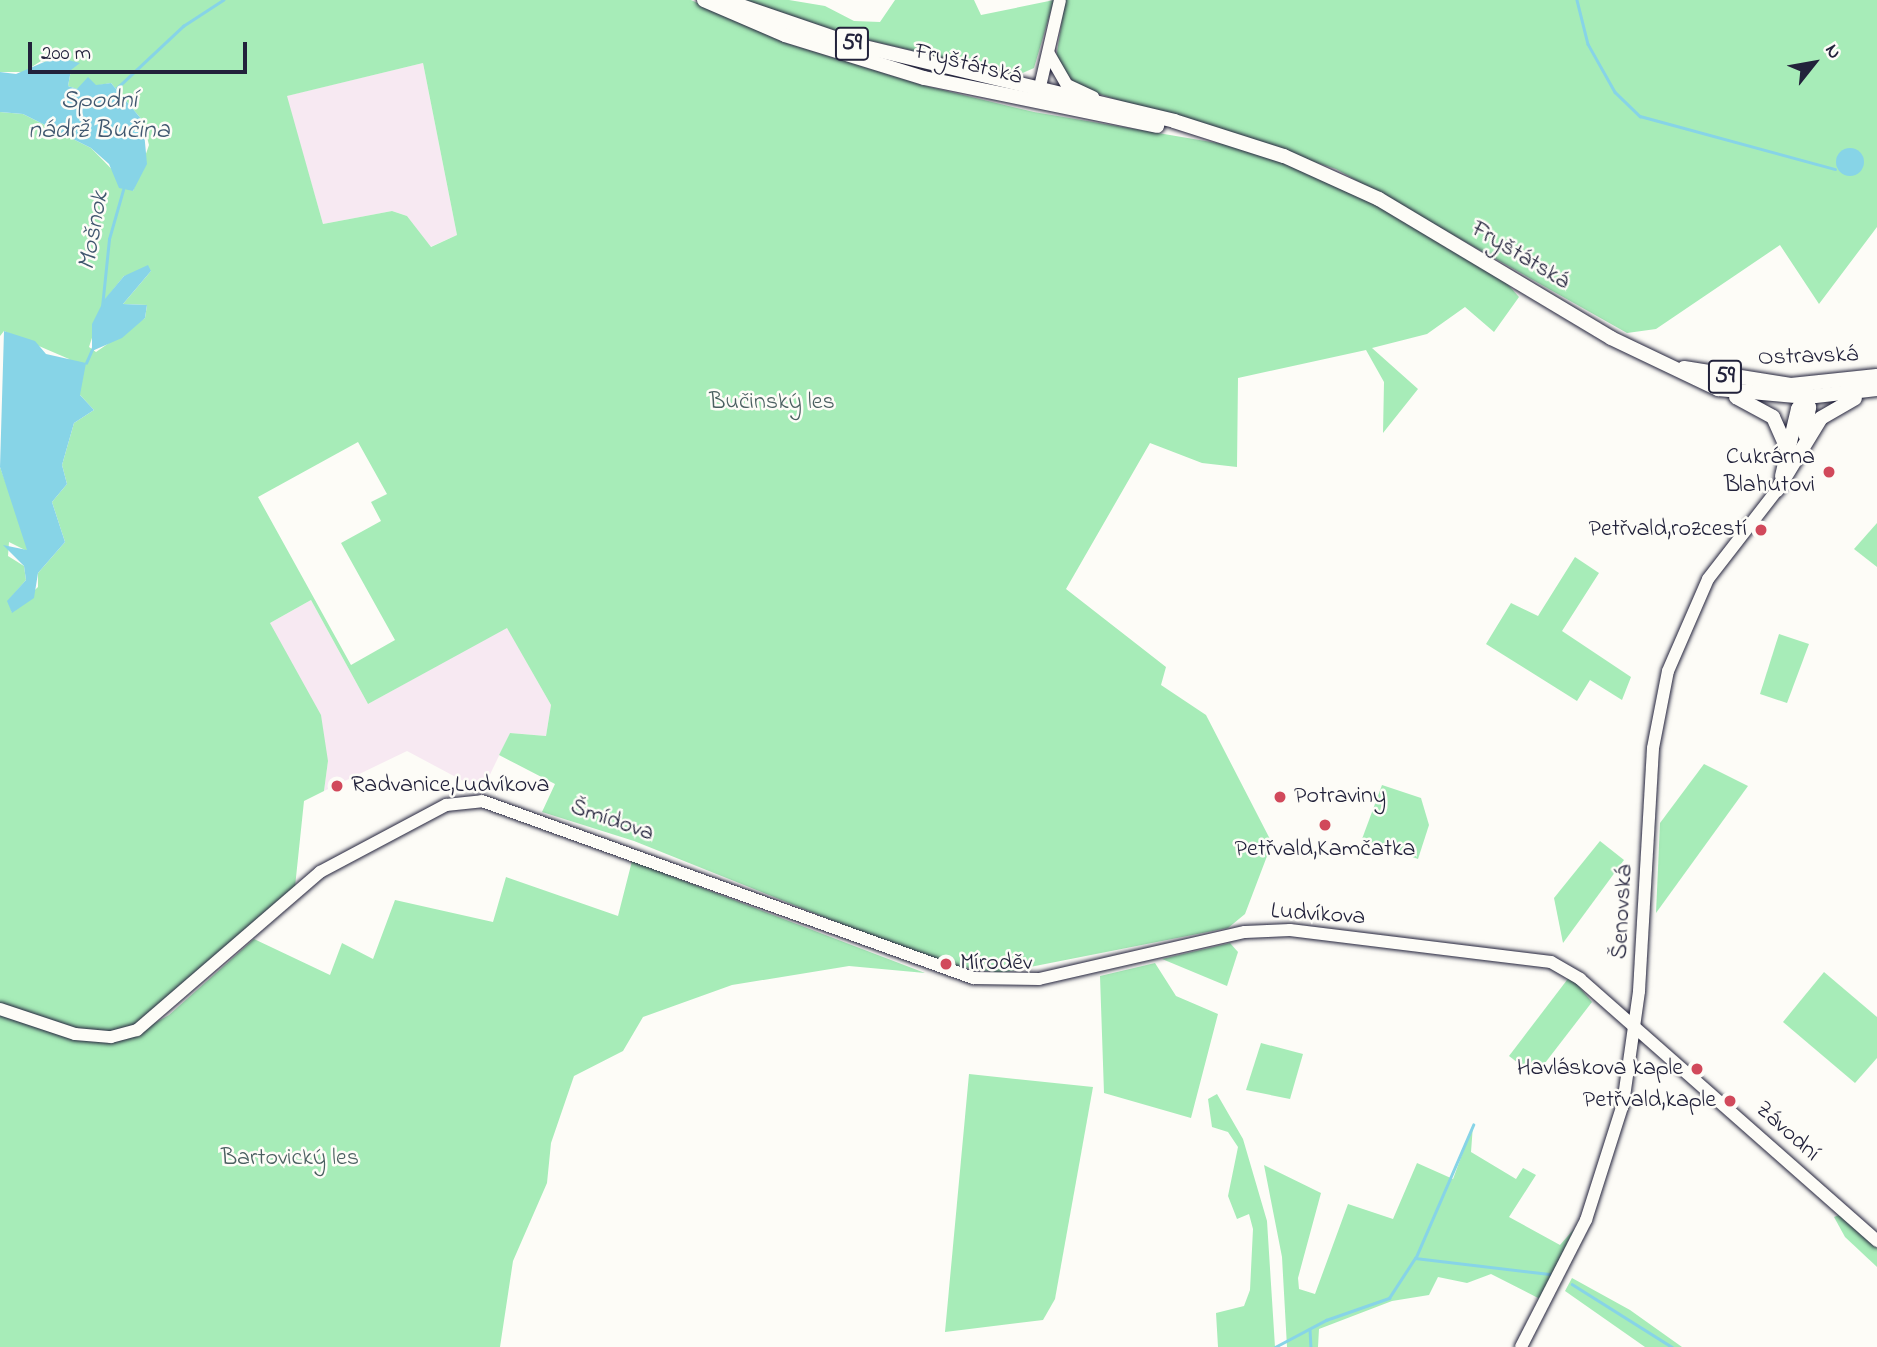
<!DOCTYPE html>
<meta charset="utf-8">
<style>
body{margin:0}
#map{position:relative;width:1877px;height:1347px;overflow:hidden;background:#fdfcf7;font-family:"Indie Flower",sans-serif}
div>[style]{position:absolute}
[style*='--x']{left:calc(var(--x)*1px);top:calc(var(--y)*1px);width:calc(var(--w)*1px);rotate:calc(var(--a)*1deg)}
.built>*{inset:0;background:#f7e9f2}
.green>*{inset:0;background:#a7ecb8}
.water>*{inset:0;background:#87d4e7}
.round{border-radius:50%}
.stream>*{height:2.5px;margin:-1.25px;padding:0 1.25px;transform-origin:1.25px;border-radius:1.25px;background:#87d4e7}
.roads{filter:drop-shadow(0 0 2px #22223b) drop-shadow(0 0 2px #22223b)}
.secondary>*{height:12px;margin:-6px;padding:0 6px;transform-origin:6px;border-radius:6px;background:#fdfcf7}
.primary>*{height:14px;margin:-7px;padding:0 7px;transform-origin:7px;border-radius:7px;background:#fdfcf7}
.dots>*{width:19px;height:19px;translate:-50% -50%;box-sizing:border-box;border:4px solid #fdfcf7;border-radius:50%}
span{translate:-50% -50%;white-space:nowrap;text-align:center;line-height:1.15;-webkit-text-stroke:5px #fdfcf7;paint-order:stroke}
.shield-label span{padding:2px 5px;background:#fdfcf7;border:2px solid;border-radius:5px;-webkit-text-stroke-width:0}
.shield-label{font-size:23px;color:#22223b;font-weight:700}
.street-label{font-size:24px;color:#22223b}
.park-label{font-size:24px;color:#4a5f60}
.poi-label{font-size:24px;color:#22223b}
.right{translate:-100% -50%;text-align:right}
.left{translate:0 -50%;text-align:left}
.water-label{font-size:26px;color:#40576f;font-style:italic}
.north{position:absolute;left:1779px;top:28px;width:70px;height:70px;-webkit-text-stroke:5px #fdfcf7;paint-order:stroke;rotate:59deg;font-size:19px;font-weight:700;line-height:28px;text-align:center;color:#22223b}
.north::after{content:'';display:block;margin:auto;width:24px;height:32px;background:#22223b;clip-path:polygon(50% 0,100% 100%,50% 72%,0 100%)}
.scale{position:absolute;left:28px;top:42px;width:219px;height:32px;box-sizing:border-box;border:4px solid #22223b;border-top:0;padding-left:9px;font-size:21px;line-height:24px;white-space:nowrap;color:#22223b;-webkit-text-stroke:5px #fdfcf7;paint-order:stroke}
</style>
<div id="map">
<div class="built">
<i style="clip-path:polygon(423px 63px,457px 235px,430px 247px,407px 216px,392px 211px,323px 224px,286px 96px)"></i>
<i style="clip-path:polygon(311px 600px,368px 704px,507px 627px,551px 705px,546px 736px,510px 733px,482px 791px,407px 751px,324px 791px,328px 761px,270px 623px)"></i>
</div>
<div class="green">
<i style="clip-path:polygon(evenodd,0 0,691px 0,783px 42px,922px 85px,1034px 112px,1229px 145px,1282px 162px,1376px 205px,1503px 279px,1519px 297px,1494px 332px,1465px 307px,1427px 334px,1372px 348px,1418px 389px,1383px 433px,1384px 382px,1366px 350px,1238px 378px,1237px 467px,1202px 463px,1150px 443px,1066px 589px,1166px 667px,1161px 685px,1206px 715px,1272px 843px,1245px 914px,1228px 928px,1000px 973px,939px 963px,634px 841px,542px 812px,555px 784px,499px 755px,510px 733px,546px 736px,551px 705px,507px 628px,368px 704px,311px 600px,270px 623px,321px 715px,328px 761px,324px 791px,304px 801px,295px 887px,135px 1026px,111px 1032px,77px 1029px,0 1004px,0 467px,27px 541px,27px 551px,9px 542px,8px 556px,24px 566px,26px 580px,8px 601px,12px 612px,38px 587px,38px 573px,65px 542px,52px 502px,67px 484px,62px 465px,74px 423px,94px 410px,80px 395px,69px 359px,4px 331px,0 336px,0 112px,23px 114px,91px 148px,133px 191px,149px 145px,143px 121px,111px 83px,77px 89px,68px 86px,71px 70px,41px 61px,24px 72px,0 72px,0 0,423px 63px,457px 235px,431px 247px,407px 216px,392px 211px,323px 224px,287px 96px,423px 63px,0 0,151px 271px,123px 304px,147px 305px,145px 318px,96px 352px,89px 347px,104px 301px,124px 276px,151px 271px,0 0,358px 442px,387px 494px,371px 502px,381px 521px,341px 543px,395px 640px,351px 665px,258px 497px,358px 442px)"></i>
<i style="clip-path:polygon(745px 0,789px 0,825px 6px,854px 21px,880px 22px,895px 0,974px 0,981px 15px,1054px 0,1034px 68px,1018px 75px,854px 37px)"></i>
<i style="clip-path:polygon(1065px 0,1877px 0,1877px 227px,1819px 304px,1780px 245px,1656px 329px,1627px 333px,1336px 169px,1077px 87px,1056px 59px)"></i>
<i style="clip-path:polygon(1877px 523px,1877px 567px,1854px 549px)"></i>
<i style="clip-path:polygon(1575px 557px,1599px 573px,1562px 631px,1631px 677px,1622px 700px,1590px 680px,1577px 701px,1486px 644px,1511px 603px,1538px 616px)"></i>
<i style="clip-path:polygon(1779px 634px,1809px 644px,1787px 703px,1760px 694px)"></i>
<i style="clip-path:polygon(1704px 764px,1748px 786px,1656px 913px,1660px 823px)"></i>
<i style="clip-path:polygon(1382px 785px,1421px 798px,1429px 825px,1418px 859px,1362px 839px)"></i>
<i style="clip-path:polygon(1600px 841px,1624px 860px,1563px 943px,1554px 898px)"></i>
<i style="clip-path:polygon(632px 861px,925px 973px,849px 966px,732px 985px,643px 1017px,623px 1051px,574px 1076px,551px 1143px,547px 1183px,513px 1261px,500px 1347px,0 1347px,0 1015px,74px 1039px,125px 1040px,169px 1015px,254px 939px,330px 975px,342px 943px,373px 959px,395px 900px,493px 922px,506px 877px,618px 916px)"></i>
<i style="clip-path:polygon(1230px 943px,1238px 952px,1227px 986px,1162px 959px)"></i>
<i style="clip-path:polygon(1155px 963px,1176px 996px,1218px 1014px,1191px 1118px,1104px 1093px,1100px 976px)"></i>
<i style="clip-path:polygon(1824px 972px,1877px 1017px,1877px 1058px,1855px 1083px,1783px 1022px)"></i>
<i style="clip-path:polygon(1570px 976px,1592px 1002px,1535px 1076px,1509px 1056px)"></i>
<i style="clip-path:polygon(1261px 1043px,1303px 1054px,1290px 1099px,1246px 1090px)"></i>
<i style="clip-path:polygon(969px 1074px,1093px 1087px,1055px 1299px,1043px 1320px,945px 1332px)"></i>
<i style="clip-path:polygon(1217px 1094px,1243px 1139px,1267px 1221px,1275px 1347px,1218px 1347px,1216px 1313px,1244px 1306px,1250px 1290px,1253px 1229px,1249px 1214px,1237px 1219px,1228px 1196px,1238px 1147px,1228px 1132px,1212px 1127px,1208px 1099px)"></i>
<i style="clip-path:polygon(1473px 1125px,1471px 1152px,1516px 1179px,1523px 1168px,1536px 1175px,1509px 1217px,1560px 1245px,1574px 1229px,1540px 1299px,1491px 1274px,1467px 1283px,1438px 1277px,1429px 1295px,1392px 1301px,1319px 1329px,1318px 1347px,1287px 1347px,1282px 1257px,1264px 1165px,1321px 1193px,1298px 1278px,1299px 1289px,1315px 1294px,1348px 1204px,1393px 1219px,1417px 1163px,1453px 1179px)"></i>
<i style="clip-path:polygon(1839px 1215px,1877px 1248px,1877px 1267px,1845px 1237px,1834px 1217px)"></i>
<i style="clip-path:polygon(1572px 1278px,1630px 1310px,1682px 1347px,1645px 1347px,1565px 1291px)"></i>
</div>
<div class="water">
<i style="clip-path:polygon(56px 57px,80px 63px,71px 70px,68px 86px,77px 89px,88px 77px,96px 85px,111px 83px,143px 121px,147px 164px,133px 191px,119px 188px,109px 164px,91px 148px,23px 114px,0 112px,0 72px,16px 74px)"></i>
<i class="round" style="left:1836px;top:148px;width:28px;height:28px"></i>
<i style="clip-path:polygon(148px 265px,151px 271px,123px 304px,147px 305px,145px 318px,122px 338px,92px 351px,92px 324px,104px 300px,124px 276px)"></i>
<i style="clip-path:polygon(4px 331px,35px 341px,46px 354px,86px 363px,80px 395px,94px 410px,74px 423px,62px 465px,67px 484px,52px 502px,65px 542px,38px 573px,34px 598px,12px 613px,7px 601px,26px 580px,24px 566px,3px 545px,27px 550px,0 467px)"></i>
</div>
<div class="stream">
<i style="--x:1577;--y:0;--w:45;--a:76"></i>
<i style="--x:1588;--y:44;--w:55;--a:60.6"></i>
<i style="--x:1615;--y:92;--w:35;--a:44"></i>
<i style="--x:1640;--y:116;--w:202;--a:15.2"></i>
<i style="--x:117;--y:88;--w:91;--a:-43.2"></i>
<i style="--x:183;--y:26;--w:48;--a:-33"></i>
<i style="--x:102;--y:307;--w:68;--a:-84.1"></i>
<i style="--x:109;--y:239;--w:51;--a:-74.1"></i>
<i style="--x:86;--y:363;--w:17;--a:-66"></i>
<i style="--x:1416;--y:1257;--w:144;--a:-66.6"></i>
<i style="--x:1572;--y:1284;--w:118;--a:32.2"></i>
<i style="--x:1310;--y:1329;--w:18;--a:87"></i>
<i style="--x:1275;--y:1347;--w:58;--a:-27.9"></i>
<i style="--x:1326;--y:1320;--w:67;--a:-19.2"></i>
<i style="--x:1389;--y:1298;--w:48;--a:-57"></i>
<i style="--x:1415;--y:1258;--w:135;--a:6.8"></i>
</div>
<div class="roads">
<div class="secondary">
<i style="--x:1049;--y:54;--w:36;--a:60"></i>
<i style="--x:1067;--y:85;--w:29;--a:25"></i>
<i style="--x:1039;--y:91;--w:93;--a:-77"></i>
<i style="--x:0;--y:1009;--w:79;--a:18.4"></i>
<i style="--x:75;--y:1034;--w:36;--a:5"></i>
<i style="--x:111;--y:1037;--w:27;--a:-15"></i>
<i style="--x:137;--y:1030;--w:242;--a:-40.8"></i>
<i style="--x:320;--y:872;--w:143;--a:-28"></i>
<i style="--x:446;--y:805;--w:36;--a:-6"></i>
<i style="--x:482;--y:801;--w:522;--a:19.82"></i>
<i style="--x:973;--y:978;--w:66;--a:0.9"></i>
<i style="--x:1039;--y:979;--w:211;--a:-12.9"></i>
<i style="--x:1245;--y:932;--w:45;--a:-2.5"></i>
<i style="--x:1290;--y:930;--w:263;--a:7"></i>
<i style="--x:1551;--y:962;--w:34;--a:30"></i>
<i style="--x:1580;--y:979;--w:396;--a:41.4"></i>
<i style="--x:1521;--y:1347;--w:143;--a:-62.9"></i>
<i style="--x:1586;--y:1220;--w:122;--a:-72.3"></i>
<i style="--x:1623;--y:1104;--w:114;--a:-81.9"></i>
<i style="--x:1639;--y:991;--w:243;--a:-86.7"></i>
<i style="--x:1653;--y:748;--w:78;--a:-79"></i>
<i style="--x:1668;--y:671;--w:100;--a:-66.5"></i>
<i style="--x:1708;--y:579;--w:113;--a:-52.2"></i>
</div>
<div class="primary">
<i style="--x:704;--y:0;--w:88;--a:23.4"></i>
<i style="--x:785;--y:35;--w:145;--a:17.2"></i>
<i style="--x:924;--y:78;--w:238;--a:11.6"></i>
<i style="--x:724;--y:0;--w:135;--a:19"></i>
<i style="--x:852;--y:44;--w:331;--a:13.4"></i>
<i style="--x:1174;--y:121;--w:115;--a:17.7"></i>
<i style="--x:1284;--y:156;--w:104;--a:24.4"></i>
<i style="--x:1379;--y:199;--w:270;--a:30.9"></i>
<i style="--x:1611;--y:338;--w:119;--a:25.5"></i>
<i style="--x:1718;--y:389;--w:89;--a:5.1"></i>
<i style="--x:1807;--y:397;--w:70;--a:-6.5"></i>
<i style="--x:1684;--y:368;--w:108;--a:9"></i>
<i style="--x:1791;--y:385;--w:86;--a:-6"></i>
<i style="--x:1802;--y:392;--w:17;--a:65"></i>
<i style="--x:1809;--y:407;--w:28;--a:98"></i>
<i style="--x:1736;--y:397;--w:42;--a:28.4"></i>
<i style="--x:1773;--y:417;--w:34;--a:66"></i>
<i style="--x:1782;--y:476;--w:69;--a:-76.6"></i>
<i style="--x:1798;--y:409;--w:18;--a:-56"></i>
<i style="--x:1777;--y:490;--w:84;--a:-58.6"></i>
<i style="--x:1821;--y:418;--w:39;--a:-30"></i>
</div>
</div>
<div class="dots">
<i style="left:1829px;top:472px;background:#d1495b"></i>
<i style="left:1761px;top:530px;background:#d1495b"></i>
<i style="left:337px;top:786px;background:#d1495b"></i>
<i style="left:1280px;top:797px;background:#d1495b"></i>
<i style="left:1325px;top:825px;background:#d1495b"></i>
<i style="left:946px;top:964px;background:#d1495b"></i>
<i style="left:1697px;top:1069px;background:#d1495b"></i>
<i style="left:1730px;top:1101px;background:#d1495b"></i>
</div>
<div class="shield-label">
<span style="left:852px;top:44px">59</span>
<span style="left:1725px;top:377px">59</span>
</div>
<div class="street-label">
<span style="left:968px;top:65px;rotate:14deg">Fryštátská</span>
<span style="left:1520px;top:256px;rotate:31deg">Fryštátská</span>
<span style="left:1808px;top:357px;rotate:-2deg">Ostravská</span>
<span style="left:612px;top:821px;rotate:19deg">Šmídova</span>
<span style="left:1623px;top:912px;rotate:-87deg">Šenovská</span>
<span style="left:1318px;top:915px;rotate:4deg">Ludvíkova</span>
<span style="left:1787px;top:1132px;rotate:42deg">Závodní</span>
</div>
<div class="park-label">
<span style="left:772px;top:403px">Bučinský les</span>
<span style="left:290px;top:1159px">Bartovický les</span>
</div>
<div class="poi-label">
<span class="right" style="left:1815px;top:472px">Cukrárna<br>Blahutovi</span>
<span class="right" style="left:1747px;top:530px">Petřvald,rozcestí</span>
<span class="left" style="left:351px;top:786px">Radvanice,Ludvíkova</span>
<span class="left" style="left:1294px;top:797px">Potraviny</span>
<span style="left:1325px;top:850px">Petřvald,Kamčatka</span>
<span class="left" style="left:960px;top:964px">Míroděv</span>
<span class="right" style="left:1683px;top:1069px">Havláskova kaple</span>
<span class="right" style="left:1716px;top:1101px">Petřvald,kaple</span>
</div>
<div class="water-label">
<span style="left:99px;top:117px">Spodní<br>nádrž Bučina</span>
<span style="left:95px;top:231px;rotate:-80deg">Mošnok</span>
</div>
<div class="north">N</div>
<div class="scale">200 m</div>
</div>
